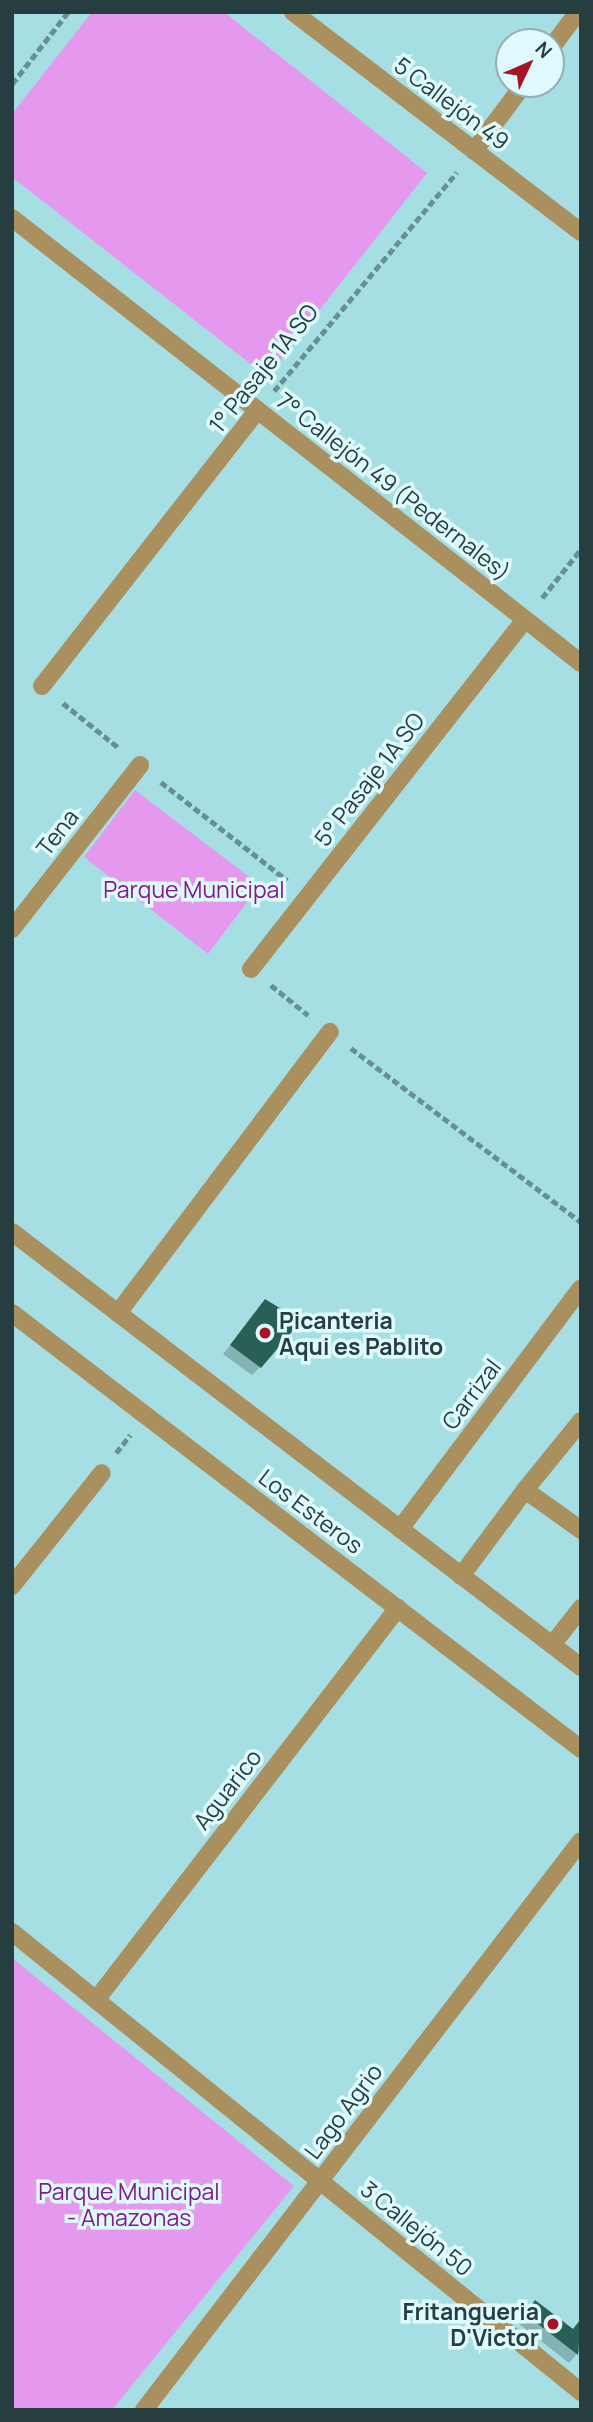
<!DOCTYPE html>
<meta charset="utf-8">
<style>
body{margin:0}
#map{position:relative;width:593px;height:2422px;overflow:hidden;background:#a5dfe3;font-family:Manrope,sans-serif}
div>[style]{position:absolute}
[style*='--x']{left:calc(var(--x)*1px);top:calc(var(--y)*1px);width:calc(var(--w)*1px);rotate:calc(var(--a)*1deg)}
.green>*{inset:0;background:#e499ef}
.shadow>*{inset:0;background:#0003}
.building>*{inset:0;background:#295f57}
.path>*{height:4.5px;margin-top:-2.25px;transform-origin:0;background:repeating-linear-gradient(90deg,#679093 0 7px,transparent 0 10.5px)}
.minor>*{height:18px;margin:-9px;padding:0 9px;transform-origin:9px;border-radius:9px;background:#ab905f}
.dots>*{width:19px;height:19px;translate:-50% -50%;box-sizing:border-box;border:4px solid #defafc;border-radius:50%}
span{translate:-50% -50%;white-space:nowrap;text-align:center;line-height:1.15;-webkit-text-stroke:7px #defafc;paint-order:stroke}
.street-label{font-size:23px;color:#273e40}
.park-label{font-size:23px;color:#831893}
.poi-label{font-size:23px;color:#273e40;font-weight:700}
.left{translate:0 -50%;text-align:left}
.right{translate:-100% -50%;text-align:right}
.frame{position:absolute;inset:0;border:14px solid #273e40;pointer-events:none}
.north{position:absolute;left:495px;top:28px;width:70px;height:70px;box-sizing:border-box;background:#defafc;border:2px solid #95afb1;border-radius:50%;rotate:46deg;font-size:19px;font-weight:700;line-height:28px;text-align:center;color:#273e40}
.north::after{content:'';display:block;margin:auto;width:24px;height:32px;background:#a91328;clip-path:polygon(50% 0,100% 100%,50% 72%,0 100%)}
</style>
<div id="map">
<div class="green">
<i style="clip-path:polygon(92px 12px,224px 12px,427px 173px,267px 377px,12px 177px,12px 114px)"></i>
<i style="clip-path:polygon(135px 790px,260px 885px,208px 954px,84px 857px)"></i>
<i style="clip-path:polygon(12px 1958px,294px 2186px,112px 2410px,12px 2410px)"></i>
</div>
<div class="shadow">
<i style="clip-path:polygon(265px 1302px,260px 1367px,252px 1375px,223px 1354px)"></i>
<i style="clip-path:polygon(535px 2302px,572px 2330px,581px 2319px,581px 2349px,569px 2363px,518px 2323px)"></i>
</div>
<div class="building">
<i style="clip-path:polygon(265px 1299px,301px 1321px,261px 1368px,230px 1345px)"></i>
<i style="clip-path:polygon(535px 2300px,573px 2329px,581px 2319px,578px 2355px,525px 2314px)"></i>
</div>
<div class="path">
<i style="--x:12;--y:84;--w:91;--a:-52.1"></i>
<i style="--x:274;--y:391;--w:285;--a:-50.1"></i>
<i style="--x:542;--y:598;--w:63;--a:-51.5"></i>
<i style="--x:63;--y:703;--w:72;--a:38.8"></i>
<i style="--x:161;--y:782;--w:160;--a:37.9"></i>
<i style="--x:271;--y:985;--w:48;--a:39"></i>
<i style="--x:351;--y:1048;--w:288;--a:37.1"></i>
<i style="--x:116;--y:1453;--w:23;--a:-52"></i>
</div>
<div class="minor">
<i style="--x:293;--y:12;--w:362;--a:37.4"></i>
<i style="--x:551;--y:48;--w:45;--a:-53.1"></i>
<i style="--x:474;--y:151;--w:84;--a:-53.3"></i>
<i style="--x:12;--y:218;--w:722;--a:38.03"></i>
<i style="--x:42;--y:686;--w:350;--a:-52"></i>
<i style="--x:12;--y:929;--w:208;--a:-52"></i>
<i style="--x:251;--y:969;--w:444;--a:-51.9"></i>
<i style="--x:12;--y:1232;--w:716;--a:37.4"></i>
<i style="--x:12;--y:1313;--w:717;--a:37.46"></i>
<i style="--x:118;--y:1313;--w:352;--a:-53"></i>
<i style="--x:581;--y:1421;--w:89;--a:129.1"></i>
<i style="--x:525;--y:1490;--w:69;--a:35.5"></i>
<i style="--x:400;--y:1529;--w:301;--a:-53.1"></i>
<i style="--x:461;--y:1576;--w:107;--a:-53.3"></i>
<i style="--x:12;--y:1586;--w:144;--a:-51.5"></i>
<i style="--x:552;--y:1645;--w:47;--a:-51.9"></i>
<i style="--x:12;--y:1932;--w:732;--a:38.95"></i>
<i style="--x:96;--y:2000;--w:495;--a:-52.4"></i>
<i style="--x:144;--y:2410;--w:717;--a:-52.48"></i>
</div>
<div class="dots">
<i style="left:265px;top:1333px;background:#a91328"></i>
<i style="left:553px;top:2324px;background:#a91328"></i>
</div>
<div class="street-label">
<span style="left:452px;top:103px;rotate:37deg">5 Callejón 49</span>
<span style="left:263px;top:368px;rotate:-51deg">1° Pasaje 1A SO</span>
<span style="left:394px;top:486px;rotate:38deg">7° Callejón 49 (Pedernales)</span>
<span style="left:369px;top:779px;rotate:-52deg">5° Pasaje 1A SO</span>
<span style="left:57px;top:832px;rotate:-52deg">Tena</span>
<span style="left:471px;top:1394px;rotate:-53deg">Carrizal</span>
<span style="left:311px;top:1511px;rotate:37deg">Los Esteros</span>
<span style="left:227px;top:1789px;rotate:-52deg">Aguarico</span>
<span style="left:343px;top:2111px;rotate:-53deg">Lago Agrio</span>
<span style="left:417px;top:2228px;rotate:39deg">3 Callejón 50</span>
</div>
<div class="park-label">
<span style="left:194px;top:889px">Parque Municipal</span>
<span style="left:129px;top:2204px">Parque Municipal<br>- Amazonas</span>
</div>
<div class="poi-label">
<span class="left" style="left:279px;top:1333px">Picanteria<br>Aqui es Pablito</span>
<span class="right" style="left:539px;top:2324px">Fritangueria<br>D'Victor</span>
</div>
<div class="frame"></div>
<div class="north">N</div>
</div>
